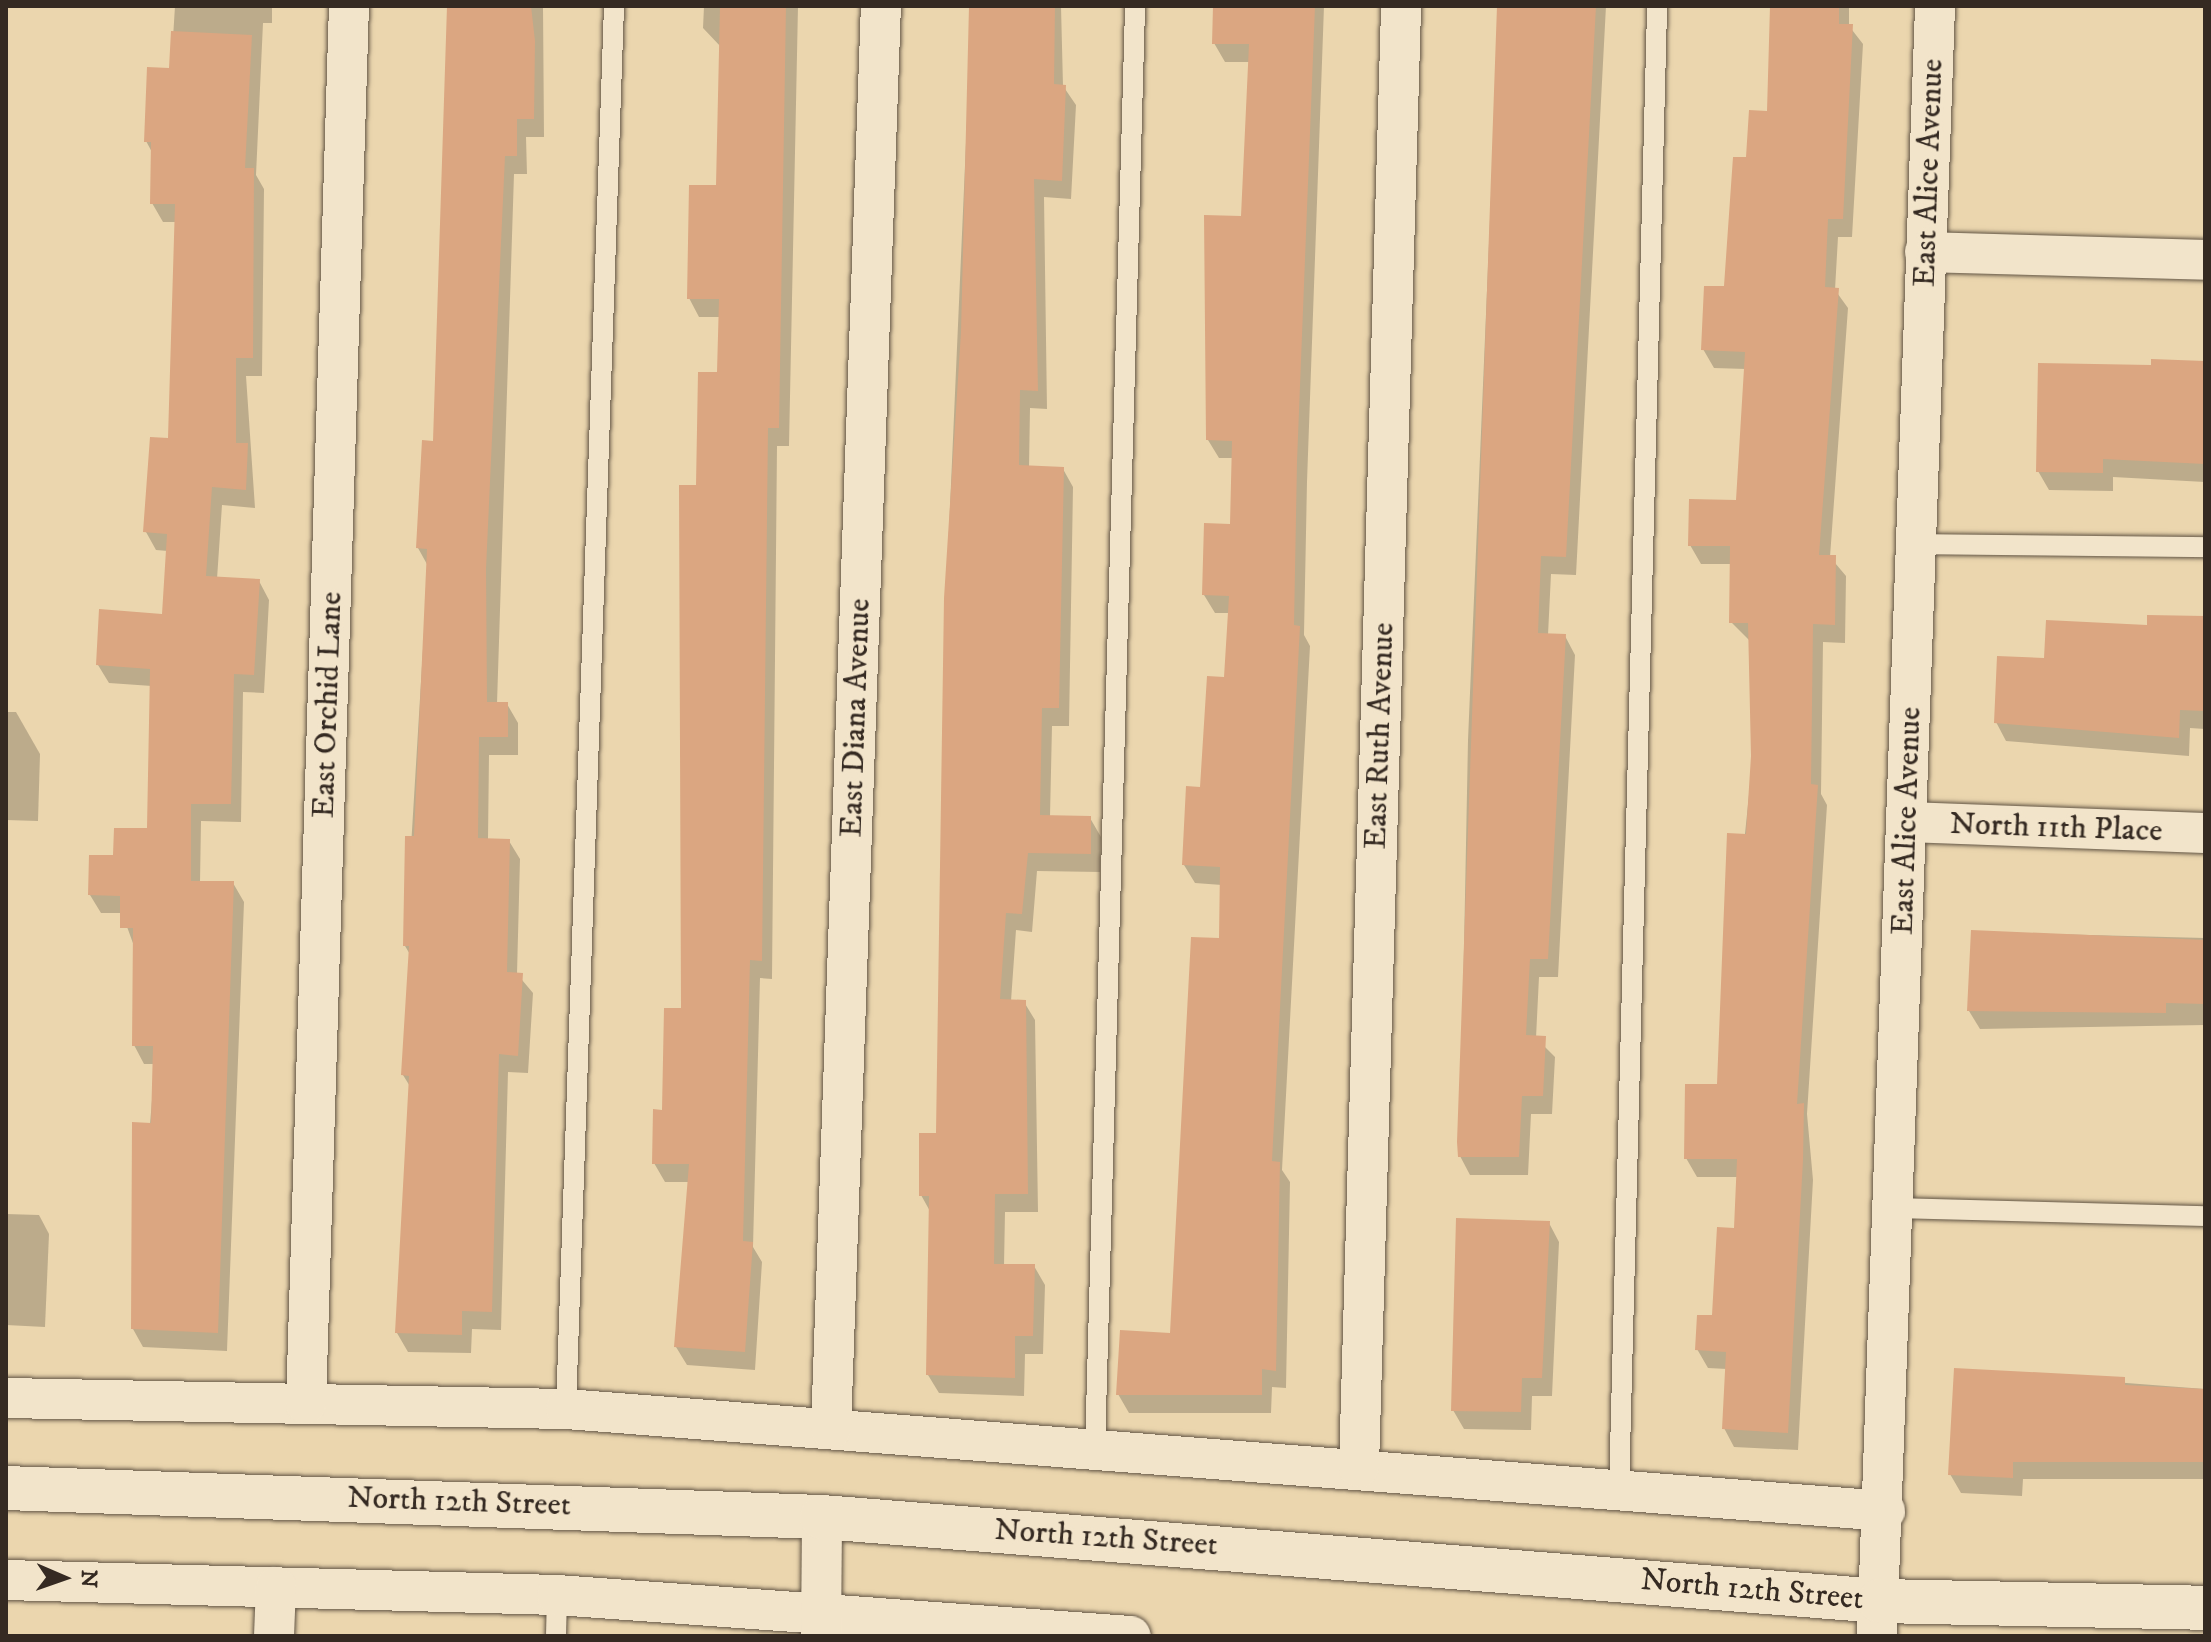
<!DOCTYPE html>
<style>
body{margin:0}
#map{position:relative;width:2211px;height:1642px;overflow:hidden;background:#ebd6ae;font-family:"IM FELL DW Pica",serif}
div>[style]{position:absolute}
[style*='--x']{left:calc(var(--x)*1px);top:calc(var(--y)*1px);width:calc(var(--w)*1px);rotate:calc(var(--a)*1deg)}
.shadow>*{inset:0;background:#0003}
.building>*{inset:0;background:#dba681}
.roads{filter:drop-shadow(0 0 2px #625545) drop-shadow(0 0 2px #625545)}
.service>*{height:20px;margin:-10px;padding:0 10px;transform-origin:10px;border-radius:10px;background:#f2e4ca}
.minor>*{height:40px;margin:-20px;padding:0 20px;transform-origin:20px;border-radius:20px;background:#f2e4ca}
.tertiary>*{height:44px;margin:-22px;padding:0 22px;transform-origin:22px;border-radius:22px;background:#f2e4ca}
span{translate:-50% -50%;white-space:nowrap;text-align:center;line-height:1.15;-webkit-text-stroke:7px #f2e4ca;paint-order:stroke}
.street-label{font-size:32px;color:#352a22}
.frame{position:absolute;inset:0;border:8px solid #352a22;pointer-events:none}
.north{position:absolute;left:24px;top:1538px;width:80px;height:80px;-webkit-text-stroke:6px #f2e4ca;paint-order:stroke;rotate:92deg;font-size:22px;font-weight:700;line-height:32px;text-align:center;color:#352a22}
.north::after{content:'';display:block;margin:auto;width:28px;height:36px;background:#352a22;clip-path:polygon(50% 0,100% 100%,50% 72%,0 100%)}
</style>
<div id="map">
<div class="shadow">
<i style="clip-path:polygon(175px 6px,272px 6px,272px 23px,263px 23px,256px 175px,264px 189px,262px 376px,246px 376px,255px 508px,222px 505px,217px 579px,259px 581px,269px 600px,264px 693px,243px 692px,241px 822px,201px 821px,200px 883px,233px 883px,244px 902px,227px 1351px,143px 1347px,133px 1329px,155px 1064px,144px 1064px,134px 1045px,134px 946px,122px 913px,101px 913px,90px 895px,115px 857px,149px 830px,152px 686px,109px 683px,98px 665px,164px 616px,168px 551px,156px 550px,146px 532px,170px 440px,177px 222px,163px 222px,152px 203px,153px 154px,146px 141px,171px 70px)"></i>
<i style="clip-path:polygon(449px 6px,543px 6px,544px 137px,526px 137px,527px 174px,514px 174px,497px 704px,507px 704px,518px 723px,518px 755px,489px 755px,488px 840px,509px 841px,520px 859px,517px 974px,533px 993px,528px 1073px,508px 1072px,501px 1330px,472px 1329px,471px 1353px,408px 1352px,397px 1333px,411px 1088px,403px 1075px,411px 956px,405px 946px,428px 566px,418px 548px,435px 443px)"></i>
<i style="clip-path:polygon(704px 6px,798px 6px,789px 446px,777px 446px,772px 979px,760px 978px,753px 1247px,762px 1262px,755px 1370px,687px 1365px,676px 1347px,689px 1182px,665px 1182px,654px 1163px,683px 1010px,698px 487px,719px 374px,720px 317px,699px 317px,689px 298px,718px 187px,721px 47px,703px 28px)"></i>
<i style="clip-path:polygon(972px 6px,1061px 6px,1063px 86px,1076px 105px,1071px 199px,1044px 197px,1047px 409px,1030px 408px,1029px 468px,1063px 469px,1073px 487px,1069px 726px,1052px 726px,1050px 817px,1090px 818px,1101px 837px,1100px 872px,1037px 871px,1032px 932px,1016px 930px,1011px 1001px,1024px 1002px,1035px 1020px,1038px 1212px,1005px 1212px,1004px 1266px,1034px 1266px,1045px 1285px,1043px 1354px,1025px 1354px,1024px 1396px,939px 1393px,928px 1375px,931px 1213px,921px 1195px,938px 1135px,946px 598px)"></i>
<i style="clip-path:polygon(1215px 6px,1324px 6px,1307px 482px,1304px 635px,1310px 646px,1282px 1170px,1290px 1182px,1286px 1388px,1272px 1387px,1271px 1413px,1129px 1413px,1118px 1394px,1172px 1335px,1221px 940px,1222px 885px,1195px 883px,1184px 865px,1226px 679px,1230px 613px,1215px 613px,1204px 595px,1231px 526px,1234px 458px,1219px 458px,1208px 440px,1243px 218px,1250px 62px,1225px 62px,1214px 43px)"></i>
<i style="clip-path:polygon(1499px 6px,1606px 6px,1576px 575px,1551px 574px,1548px 635px,1565px 636px,1575px 655px,1558px 977px,1539px 977px,1536px 1038px,1555px 1057px,1552px 1114px,1531px 1114px,1528px 1175px,1470px 1175px,1460px 1156px,1468px 740px)"></i>
<i style="clip-path:polygon(1772px 6px,1849px 6px,1849px 26px,1863px 44px,1852px 237px,1838px 237px,1835px 290px,1848px 308px,1830px 557px,1846px 576px,1845px 643px,1823px 642px,1821px 794px,1827px 805px,1807px 1114px,1813px 1180px,1798px 1450px,1734px 1447px,1724px 1428px,1727px 1369px,1708px 1368px,1697px 1349px,1714px 1318px,1736px 1230px,1738px 1177px,1697px 1177px,1686px 1158px,1719px 1086px,1753px 756px,1750px 641px,1731px 622px,1732px 564px,1701px 564px,1690px 545px,1738px 502px,1746px 369px,1714px 368px,1703px 349px,1726px 288px,1748px 159px,1769px 113px)"></i>
<i style="clip-path:polygon(2205px 363px,2205px 482px,2113px 477px,2113px 491px,2049px 490px,2038px 471px,2153px 367px)"></i>
<i style="clip-path:polygon(2205px 618px,2205px 729px,2190px 728px,2189px 756px,2006px 741px,1996px 722px,2046px 660px,2149px 627px)"></i>
<i style="clip-path:polygon(6px 712px,16px 712px,40px 754px,38px 821px,6px 820px)"></i>
<i style="clip-path:polygon(1973px 932px,2205px 938px,2205px 1025px,1980px 1029px,1969px 1011px)"></i>
<i style="clip-path:polygon(6px 1214px,39px 1215px,49px 1234px,45px 1327px,6px 1325px)"></i>
<i style="clip-path:polygon(1549px 1223px,1559px 1242px,1552px 1396px,1532px 1396px,1531px 1430px,1464px 1429px,1453px 1410px)"></i>
<i style="clip-path:polygon(1956px 1370px,2205px 1389px,2205px 1479px,2023px 1479px,2022px 1496px,1961px 1493px,1950px 1474px)"></i>
</div>
<div class="building">
<i style="clip-path:polygon(447px 6px,531px 6px,535px 41px,534px 119px,517px 119px,517px 156px,505px 156px,486px 569px,487px 702px,508px 702px,508px 737px,479px 737px,478px 838px,510px 839px,507px 972px,523px 973px,518px 1056px,499px 1054px,492px 1312px,462px 1311px,462px 1335px,395px 1333px,409px 1076px,401px 1075px,409px 946px,403px 946px,405px 836px,414px 836px,427px 549px,416px 548px,422px 440px,433px 441px)"></i>
<i style="clip-path:polygon(720px 6px,786px 6px,779px 428px,768px 428px,762px 961px,750px 960px,743px 1241px,753px 1242px,745px 1352px,674px 1347px,689px 1164px,652px 1164px,653px 1109px,662px 1110px,664px 1008px,681px 1008px,679px 485px,696px 485px,698px 372px,717px 372px,719px 299px,687px 299px,689px 185px,716px 185px)"></i>
<i style="clip-path:polygon(969px 6px,1055px 6px,1054px 84px,1066px 85px,1062px 181px,1034px 179px,1038px 391px,1020px 390px,1019px 465px,1064px 467px,1059px 708px,1042px 708px,1040px 815px,1091px 816px,1091px 854px,1028px 853px,1022px 914px,1006px 913px,1000px 999px,1026px 1000px,1028px 1194px,995px 1194px,994px 1264px,1035px 1264px,1033px 1336px,1015px 1336px,1015px 1378px,926px 1375px,929px 1196px,919px 1196px,919px 1133px,936px 1133px,944px 598px,961px 332px)"></i>
<i style="clip-path:polygon(1213px 6px,1315px 6px,1297px 462px,1294px 625px,1300px 626px,1272px 1161px,1280px 1162px,1276px 1371px,1262px 1369px,1262px 1395px,1116px 1395px,1120px 1330px,1170px 1333px,1191px 937px,1219px 938px,1220px 867px,1182px 865px,1186px 786px,1200px 787px,1207px 676px,1224px 677px,1229px 596px,1202px 595px,1204px 523px,1230px 524px,1232px 441px,1206px 440px,1204px 215px,1241px 216px,1249px 44px,1212px 44px)"></i>
<i style="clip-path:polygon(1497px 6px,1596px 6px,1566px 557px,1541px 556px,1538px 633px,1566px 634px,1548px 959px,1530px 959px,1526px 1035px,1546px 1036px,1543px 1096px,1522px 1096px,1519px 1157px,1458px 1157px,1457px 1142px)"></i>
<i style="clip-path:polygon(1770px 6px,1839px 6px,1839px 24px,1853px 24px,1843px 219px,1828px 219px,1825px 287px,1839px 288px,1819px 555px,1836px 555px,1835px 625px,1813px 624px,1811px 784px,1818px 785px,1797px 1104px,1804px 1103px,1803px 1160px,1788px 1433px,1722px 1429px,1726px 1352px,1695px 1350px,1697px 1315px,1712px 1315px,1717px 1227px,1734px 1228px,1737px 1159px,1684px 1159px,1685px 1084px,1717px 1084px,1727px 833px,1746px 834px,1751px 756px,1748px 623px,1729px 623px,1730px 546px,1688px 546px,1689px 499px,1736px 500px,1745px 352px,1701px 350px,1704px 286px,1724px 286px,1733px 157px,1746px 157px,1749px 110px,1767px 111px)"></i>
<i style="clip-path:polygon(171px 31px,252px 35px,245px 168px,254px 168px,253px 358px,236px 358px,236px 443px,248px 443px,246px 490px,212px 487px,206px 576px,260px 579px,254px 675px,234px 674px,231px 804px,191px 804px,191px 881px,234px 881px,218px 1333px,131px 1329px,132px 1122px,151px 1123px,153px 1046px,132px 1046px,133px 928px,120px 928px,120px 896px,88px 895px,89px 855px,113px 855px,114px 828px,147px 828px,150px 669px,96px 665px,99px 609px,162px 614px,167px 534px,143px 532px,150px 437px,168px 438px,175px 204px,150px 204px,151px 142px,144px 142px,147px 67px,169px 68px)"></i>
<i style="clip-path:polygon(2151px 359px,2205px 361px,2205px 464px,2103px 459px,2103px 473px,2036px 472px,2038px 363px,2151px 365px)"></i>
<i style="clip-path:polygon(2147px 615px,2205px 616px,2205px 711px,2180px 710px,2179px 738px,1994px 723px,1997px 656px,2044px 658px,2046px 620px,2147px 625px)"></i>
<i style="clip-path:polygon(1971px 930px,2205px 940px,2205px 1004px,2166px 1003px,2166px 1013px,1967px 1011px)"></i>
<i style="clip-path:polygon(1456px 1218px,1550px 1221px,1542px 1378px,1522px 1378px,1521px 1412px,1451px 1411px)"></i>
<i style="clip-path:polygon(1954px 1368px,2125px 1377px,2125px 1385px,2205px 1389px,2205px 1462px,2013px 1462px,2013px 1478px,1948px 1475px)"></i>
</div>
<div class="roads">
<div class="service">
<i style="--x:1916;--y:544;--w:289;--a:0.6"></i>
<i style="--x:1895;--y:1208;--w:310;--a:1.5"></i>
<i style="--x:566;--y:1409;--w:1404;--a:-88.04"></i>
<i style="--x:1095;--y:1450;--w:1445;--a:-88.41"></i>
<i style="--x:1619;--y:1491;--w:1485;--a:-88.53"></i>
<i style="--x:556;--y:1636;--w:41;--a:-88.6"></i>
</div>
<div class="minor">
<i style="--x:1925;--y:252;--w:280;--a:1.6"></i>
<i style="--x:1907;--y:822;--w:298;--a:2.1"></i>
<i style="--x:6;--y:1398;--w:560;--a:1.13"></i>
<i style="--x:566;--y:1409;--w:1323;--a:4.42"></i>
<i style="--x:306;--y:1404;--w:1399;--a:-88.24"></i>
<i style="--x:831;--y:1429;--w:1424;--a:-87.99"></i>
<i style="--x:1359;--y:1467;--w:1462;--a:-88.35"></i>
<i style="--x:6;--y:1580;--w:551;--a:1.56"></i>
<i style="--x:557;--y:1595;--w:575;--a:4.09"></i>
<i style="--x:274;--y:1636;--w:49;--a:-87.7"></i>
<i style="--x:821;--y:1636;--w:119;--a:-89.5"></i>
<i style="--x:1877;--y:1636;--w:1631;--a:-87.96"></i>
</div>
<div class="tertiary">
<i style="--x:6;--y:1488;--w:817;--a:2.04"></i>
<i style="--x:822;--y:1517;--w:1061;--a:4.54"></i>
<i style="--x:1880;--y:1601;--w:325;--a:1.2"></i>
</div>
</div>
<div class="street-label">
<span style="left:1929px;top:173px;rotate:-88deg">East Alice Avenue</span>
<span style="left:328px;top:705px;rotate:-88deg">East Orchid Lane</span>
<span style="left:856px;top:718px;rotate:-88deg">East Diana Avenue</span>
<span style="left:1380px;top:736px;rotate:-88deg">East Ruth Avenue</span>
<span style="left:1907px;top:821px;rotate:-88deg">East Alice Avenue</span>
<span style="left:2056px;top:828px;rotate:2deg">North 11th Place</span>
<span style="left:459px;top:1502px;rotate:2deg">North 12th Street</span>
<span style="left:1106px;top:1538px;rotate:4deg">North 12th Street</span>
<span style="left:1752px;top:1590px;rotate:5deg">North 12th Street</span>
</div>
<div class="frame"></div>
<div class="north">N</div>
</div>
